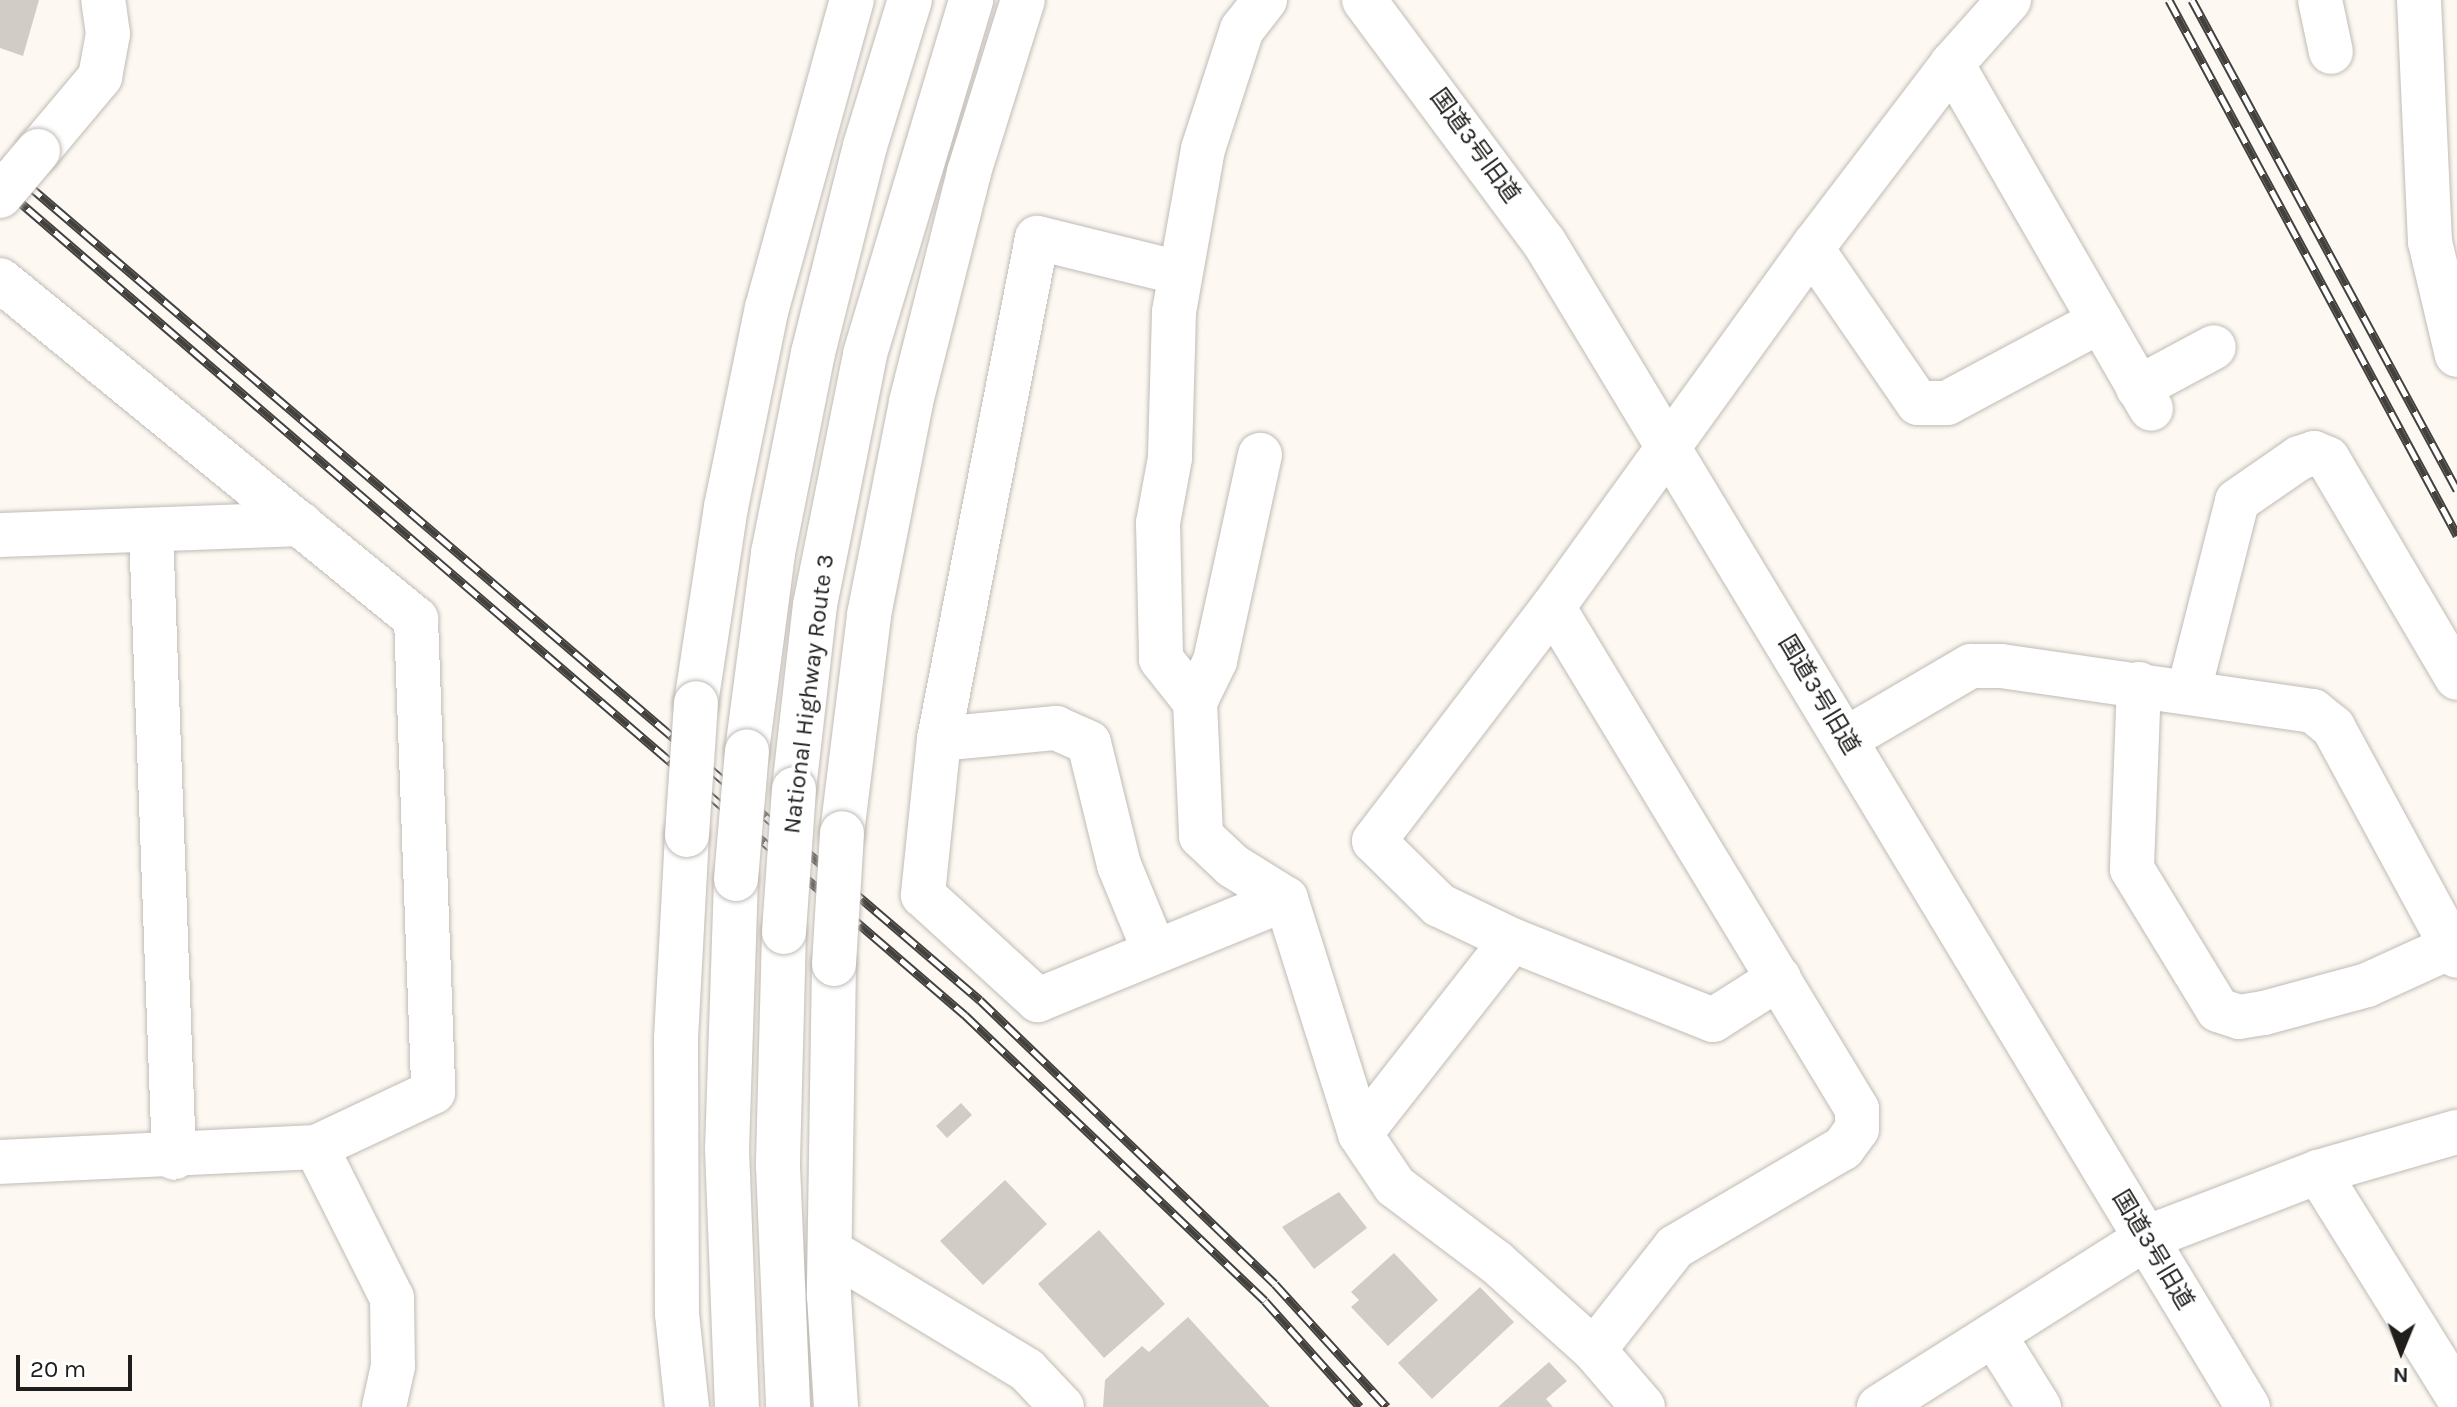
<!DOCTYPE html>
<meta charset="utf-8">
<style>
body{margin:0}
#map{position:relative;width:2457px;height:1407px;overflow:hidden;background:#fdf9f2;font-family:Karla,"Noto Sans JP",sans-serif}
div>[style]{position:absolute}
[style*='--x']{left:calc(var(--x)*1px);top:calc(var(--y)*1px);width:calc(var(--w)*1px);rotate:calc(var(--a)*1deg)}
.building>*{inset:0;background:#d1cdc6}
.roads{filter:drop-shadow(0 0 2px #c0bbb5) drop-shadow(0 0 2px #c0bbb5)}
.minor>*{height:44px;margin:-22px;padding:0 22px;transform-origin:22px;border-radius:22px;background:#fff}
.highway>*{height:44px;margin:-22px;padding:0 22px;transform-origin:22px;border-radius:22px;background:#fff}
.rail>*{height:9px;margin-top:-4.5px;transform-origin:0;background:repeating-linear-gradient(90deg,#fff 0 18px,#43413e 0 36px);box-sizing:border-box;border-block:2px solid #43413e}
.bridges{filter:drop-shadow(0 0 2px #c0bbb5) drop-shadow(0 0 2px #c0bbb5)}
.minor-bridge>*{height:44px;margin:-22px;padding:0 22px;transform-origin:22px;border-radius:22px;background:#fff}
.highway-bridge>*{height:44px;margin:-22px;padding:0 22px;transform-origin:22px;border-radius:22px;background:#fff}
span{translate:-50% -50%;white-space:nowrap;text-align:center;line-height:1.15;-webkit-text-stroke:7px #fff;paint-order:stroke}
.street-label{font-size:24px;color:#1f1e1c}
.north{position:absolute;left:2361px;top:1311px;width:80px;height:80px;-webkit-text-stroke:6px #fff;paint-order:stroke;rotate:181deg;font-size:22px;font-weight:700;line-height:32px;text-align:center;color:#1f1e1c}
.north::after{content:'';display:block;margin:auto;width:28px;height:36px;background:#1f1e1c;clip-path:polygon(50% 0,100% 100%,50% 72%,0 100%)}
.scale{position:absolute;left:16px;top:1355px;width:116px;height:36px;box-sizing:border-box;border:4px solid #1f1e1c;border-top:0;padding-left:10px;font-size:24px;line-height:28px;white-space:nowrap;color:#1f1e1c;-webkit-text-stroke:6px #fff;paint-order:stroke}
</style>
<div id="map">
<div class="building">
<i style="clip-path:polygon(0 0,39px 0,23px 56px,0 48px)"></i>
<i style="clip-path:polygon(961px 1103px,972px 1115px,947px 1138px,936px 1126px)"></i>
<i style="clip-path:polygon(1005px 1180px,1047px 1224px,983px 1285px,940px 1241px)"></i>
<i style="clip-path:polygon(1339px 1192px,1367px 1228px,1314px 1269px,1282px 1227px)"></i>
<i style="clip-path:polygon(1099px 1230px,1165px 1304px,1104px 1358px,1038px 1284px)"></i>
<i style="clip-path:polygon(1394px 1253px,1438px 1300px,1388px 1346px,1351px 1307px,1359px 1300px,1351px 1292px)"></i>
<i style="clip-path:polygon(1480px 1287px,1514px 1322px,1432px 1399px,1398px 1363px)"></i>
<i style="clip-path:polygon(1188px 1317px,1270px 1407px,1103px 1407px,1105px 1380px,1142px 1346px,1149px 1352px)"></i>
<i style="clip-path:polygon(1549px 1362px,1567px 1381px,1546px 1399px,1553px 1407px,1498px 1407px)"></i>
</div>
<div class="roads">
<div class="minor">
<i style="--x:1265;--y:0;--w:37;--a:128"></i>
<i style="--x:1242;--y:29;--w:126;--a:108"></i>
<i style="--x:1203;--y:149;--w:166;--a:100.1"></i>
<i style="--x:1174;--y:312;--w:146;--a:91.6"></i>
<i style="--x:1170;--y:458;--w:66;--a:100.5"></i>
<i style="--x:1158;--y:523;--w:136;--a:88.7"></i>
<i style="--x:1161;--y:659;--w:55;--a:51.7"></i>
<i style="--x:1195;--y:702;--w:134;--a:87.4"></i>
<i style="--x:1201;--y:836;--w:44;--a:43.2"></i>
<i style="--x:1233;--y:866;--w:62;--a:31.9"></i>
<i style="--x:1286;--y:899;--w:246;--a:72.5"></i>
<i style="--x:1360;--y:1134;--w:63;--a:56.1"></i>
<i style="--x:1395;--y:1186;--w:126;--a:37"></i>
<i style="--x:1496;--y:1262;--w:132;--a:41.9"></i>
<i style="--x:1594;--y:1350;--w:75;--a:49.3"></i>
<i style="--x:1364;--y:0;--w:302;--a:53.4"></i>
<i style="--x:1544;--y:242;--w:1361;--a:58.86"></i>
<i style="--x:2320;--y:0;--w:53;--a:78.1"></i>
<i style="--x:2419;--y:0;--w:242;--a:87.4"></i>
<i style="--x:2430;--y:242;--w:116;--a:76.6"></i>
<i style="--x:1952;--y:64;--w:398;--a:60"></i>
<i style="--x:38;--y:151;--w:97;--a:-50"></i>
<i style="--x:100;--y:77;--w:44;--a:-79.5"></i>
<i style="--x:108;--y:34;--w:34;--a:-98"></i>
<i style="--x:1812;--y:249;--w:187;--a:55.5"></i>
<i style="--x:1918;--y:403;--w:29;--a:0"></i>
<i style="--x:1947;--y:403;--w:174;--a:-28.2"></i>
<i style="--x:1180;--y:273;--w:147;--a:-166.2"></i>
<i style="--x:1037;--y:238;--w:510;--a:101.07"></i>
<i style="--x:939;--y:739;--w:157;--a:95.9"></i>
<i style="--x:923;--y:895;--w:156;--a:42.4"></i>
<i style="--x:1038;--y:1000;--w:268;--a:-22.2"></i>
<i style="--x:0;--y:280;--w:537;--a:39.18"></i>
<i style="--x:416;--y:619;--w:473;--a:87.9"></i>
<i style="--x:433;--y:1092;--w:129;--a:154.8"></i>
<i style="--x:316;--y:1147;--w:316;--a:177.3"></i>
<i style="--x:2138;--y:388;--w:86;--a:-28.3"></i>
<i style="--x:151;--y:530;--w:628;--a:87.9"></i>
<i style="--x:0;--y:535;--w:301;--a:-2.1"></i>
<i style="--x:1553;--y:607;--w:587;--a:58.8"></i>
<i style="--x:1857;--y:1109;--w:20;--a:90"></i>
<i style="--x:1857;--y:1129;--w:24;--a:126"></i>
<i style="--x:1843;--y:1148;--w:195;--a:149.5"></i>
<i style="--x:1675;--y:1247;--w:131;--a:128.2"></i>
<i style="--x:2139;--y:684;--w:185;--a:92.2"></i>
<i style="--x:2132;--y:869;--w:165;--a:58.6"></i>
<i style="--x:2218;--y:1010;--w:22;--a:18"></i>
<i style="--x:2239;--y:1017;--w:25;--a:-9"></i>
<i style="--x:2264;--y:1013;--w:107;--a:-15.2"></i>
<i style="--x:2367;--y:985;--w:99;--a:-24.5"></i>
<i style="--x:2189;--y:690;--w:195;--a:-75.7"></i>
<i style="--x:2237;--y:501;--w:75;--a:-34.7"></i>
<i style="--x:2299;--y:458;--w:16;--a:-18"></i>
<i style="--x:2314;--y:453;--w:15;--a:23"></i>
<i style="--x:2328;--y:459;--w:254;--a:59.5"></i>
<i style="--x:1195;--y:702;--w:46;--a:-64"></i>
<i style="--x:1215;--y:661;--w:211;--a:-77.7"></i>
<i style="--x:939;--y:739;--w:118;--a:-5.4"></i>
<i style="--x:1056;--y:728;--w:36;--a:24"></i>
<i style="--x:1089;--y:743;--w:126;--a:76.2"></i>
<i style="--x:1119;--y:865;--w:92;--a:67.6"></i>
<i style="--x:1846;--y:739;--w:145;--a:-30.3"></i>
<i style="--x:1971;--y:666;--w:30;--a:0"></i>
<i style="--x:2001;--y:666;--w:315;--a:8.2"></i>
<i style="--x:2313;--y:711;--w:26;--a:39"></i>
<i style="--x:2333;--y:727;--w:260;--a:61.6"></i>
<i style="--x:1779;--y:978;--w:78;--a:147.5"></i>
<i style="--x:1713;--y:1020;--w:216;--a:-158.3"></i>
<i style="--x:1512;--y:940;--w:81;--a:-154.4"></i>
<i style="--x:1439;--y:905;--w:91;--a:-135.4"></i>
<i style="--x:1374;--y:841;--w:295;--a:-52.6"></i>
<i style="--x:1553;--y:607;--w:448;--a:-54.2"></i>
<i style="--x:1815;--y:244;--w:226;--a:-52.7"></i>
<i style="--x:1952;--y:64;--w:86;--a:-48.3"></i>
<i style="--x:1360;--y:1134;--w:246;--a:-51.9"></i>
<i style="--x:316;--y:1147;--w:169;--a:63.3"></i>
<i style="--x:392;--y:1298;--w:68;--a:89.2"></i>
<i style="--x:393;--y:1366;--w:42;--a:102.4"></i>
<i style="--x:2318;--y:1172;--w:263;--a:58.1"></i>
<i style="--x:830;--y:1251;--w:230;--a:31.1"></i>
<i style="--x:1027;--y:1370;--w:51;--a:46.6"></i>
<i style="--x:1994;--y:1335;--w:85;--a:58"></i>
<i style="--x:1879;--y:1407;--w:316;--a:-32.3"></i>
<i style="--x:2146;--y:1238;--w:184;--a:-21"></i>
<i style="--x:2318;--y:1172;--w:145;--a:-16.1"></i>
</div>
<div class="highway">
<i style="--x:696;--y:703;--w:198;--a:-81.3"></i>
<i style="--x:726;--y:507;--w:203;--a:-78.4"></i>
<i style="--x:767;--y:308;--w:320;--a:-74.6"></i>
<i style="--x:747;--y:751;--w:200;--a:-82.5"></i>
<i style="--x:773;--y:553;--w:204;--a:-78.7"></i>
<i style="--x:813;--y:353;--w:213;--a:-75.9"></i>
<i style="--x:865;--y:146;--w:153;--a:-72.9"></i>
<i style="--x:794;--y:789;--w:185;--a:-83.5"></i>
<i style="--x:815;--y:605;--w:256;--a:-78.7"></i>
<i style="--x:865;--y:354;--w:370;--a:-73.3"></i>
<i style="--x:842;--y:833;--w:220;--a:-82.9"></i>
<i style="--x:869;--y:615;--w:217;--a:-78.8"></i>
<i style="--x:911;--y:402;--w:237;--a:-75.8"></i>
<i style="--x:969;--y:172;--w:180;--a:-72.6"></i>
<i style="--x:687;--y:835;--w:204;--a:93.1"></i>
<i style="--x:676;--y:1039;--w:275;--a:89.8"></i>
<i style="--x:677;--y:1314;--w:94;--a:83.9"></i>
<i style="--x:736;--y:879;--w:270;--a:91.9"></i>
<i style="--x:727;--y:1149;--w:258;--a:87.8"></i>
<i style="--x:784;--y:932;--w:234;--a:91.5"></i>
<i style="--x:778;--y:1166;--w:241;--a:87.6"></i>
<i style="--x:834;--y:964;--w:332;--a:90.9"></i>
<i style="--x:829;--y:1296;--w:111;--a:86.4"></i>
</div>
</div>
<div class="rail">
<i style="--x:2169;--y:0;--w:608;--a:61.71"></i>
<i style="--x:2192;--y:0;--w:557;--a:61.59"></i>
<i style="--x:0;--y:161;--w:1290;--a:40.57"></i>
<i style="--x:980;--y:1000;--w:409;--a:43.9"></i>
<i style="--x:1275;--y:1284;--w:166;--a:47.7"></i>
<i style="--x:0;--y:185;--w:1273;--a:40.7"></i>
<i style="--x:965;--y:1015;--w:414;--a:43.6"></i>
<i style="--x:1265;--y:1301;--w:142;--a:48.1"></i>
</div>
<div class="bridges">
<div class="minor-bridge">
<i style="--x:0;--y:196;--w:59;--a:-49.8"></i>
</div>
<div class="highway-bridge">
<i style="--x:687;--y:835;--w:132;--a:-86.1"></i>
<i style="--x:736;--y:879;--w:128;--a:-85.1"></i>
<i style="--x:784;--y:932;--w:143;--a:-86"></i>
<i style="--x:834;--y:964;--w:131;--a:-86.5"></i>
</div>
</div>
<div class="street-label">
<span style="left:1475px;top:146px;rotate:54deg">国道3号旧道</span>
<span style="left:809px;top:694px;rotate:-83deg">National Highway Route 3</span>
<span style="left:1819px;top:695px;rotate:59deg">国道3号旧道</span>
<span style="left:2153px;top:1250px;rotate:59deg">国道3号旧道</span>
</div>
<div class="north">N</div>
<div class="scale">20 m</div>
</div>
